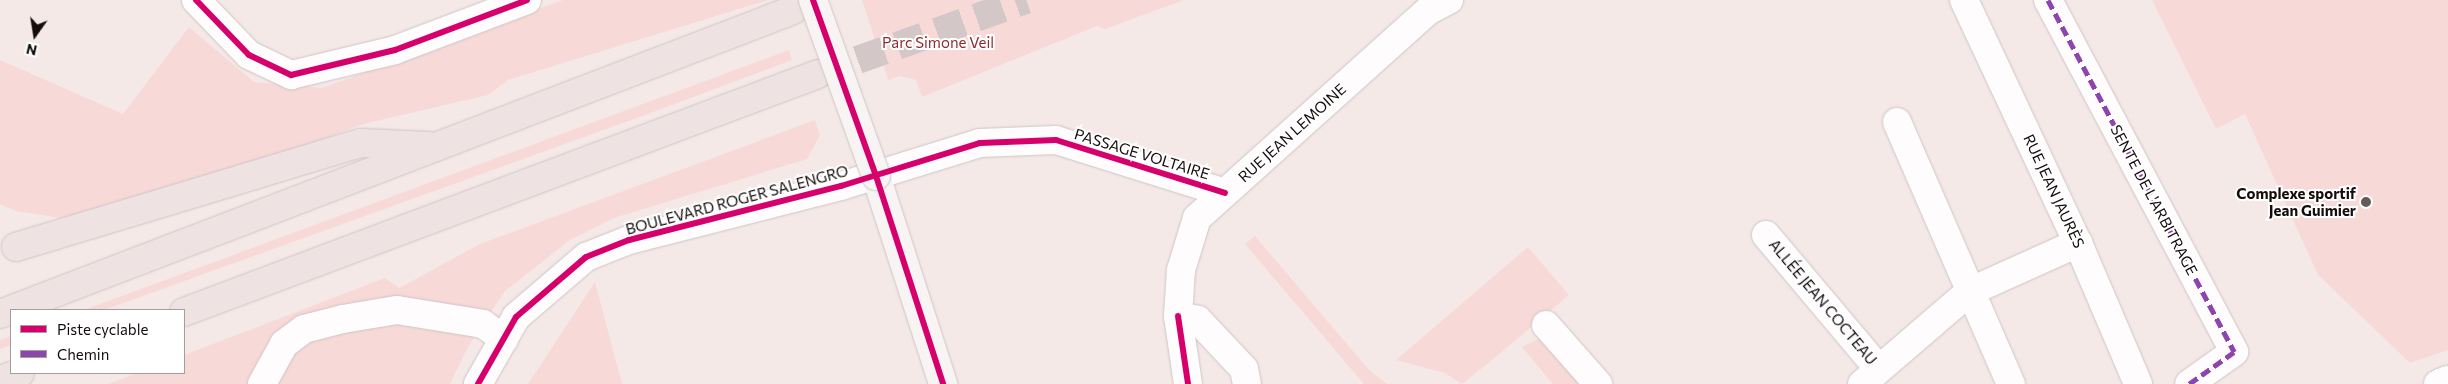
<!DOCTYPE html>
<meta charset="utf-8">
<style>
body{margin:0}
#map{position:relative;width:2448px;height:384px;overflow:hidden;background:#f5e9e8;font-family:Commissioner,sans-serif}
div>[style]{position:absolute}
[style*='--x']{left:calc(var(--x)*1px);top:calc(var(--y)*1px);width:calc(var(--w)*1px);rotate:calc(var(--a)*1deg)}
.green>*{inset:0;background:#f7d9d8}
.highway-tunnel>*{height:28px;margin-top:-14px;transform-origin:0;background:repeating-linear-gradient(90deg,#d3c8c7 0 28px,transparent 0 42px)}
.roads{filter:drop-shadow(0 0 1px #cec5c4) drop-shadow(0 0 1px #cec5c4)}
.street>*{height:28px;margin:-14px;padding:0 14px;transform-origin:14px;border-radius:14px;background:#fefcfc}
.secondary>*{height:28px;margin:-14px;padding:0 14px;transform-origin:14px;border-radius:14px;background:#f9f4f4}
.highway>*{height:28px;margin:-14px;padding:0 14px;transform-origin:14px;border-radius:14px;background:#eee3e2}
.bridges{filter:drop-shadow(0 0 1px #cec5c4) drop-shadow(0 0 1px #cec5c4)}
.secondary-bridge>*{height:28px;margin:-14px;padding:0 14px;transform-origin:14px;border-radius:14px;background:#f9f4f4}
.quiet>*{height:5px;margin-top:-2.5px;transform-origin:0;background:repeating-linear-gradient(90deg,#8e44ad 0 10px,transparent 0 15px)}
.cycleway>*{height:6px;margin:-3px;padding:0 3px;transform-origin:3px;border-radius:3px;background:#d6006c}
.dots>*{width:14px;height:14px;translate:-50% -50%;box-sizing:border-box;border:2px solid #fff;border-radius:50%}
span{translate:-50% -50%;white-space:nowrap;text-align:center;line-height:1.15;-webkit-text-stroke:4px #fff;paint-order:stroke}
.park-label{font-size:15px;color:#8e2a30}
.street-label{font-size:15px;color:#140d0c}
.poi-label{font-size:15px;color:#140d0c;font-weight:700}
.right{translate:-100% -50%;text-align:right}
.legend{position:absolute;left:10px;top:309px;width:175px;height:65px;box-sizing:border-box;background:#fff;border:1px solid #a19e9e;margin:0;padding:6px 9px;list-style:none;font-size:15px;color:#140d0c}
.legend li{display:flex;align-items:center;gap:10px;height:25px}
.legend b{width:25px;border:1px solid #a19e9e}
.north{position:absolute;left:10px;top:10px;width:50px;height:50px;-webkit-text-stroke:4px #fff;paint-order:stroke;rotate:193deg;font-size:14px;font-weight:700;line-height:20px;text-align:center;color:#140d0c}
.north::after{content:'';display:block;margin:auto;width:18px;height:22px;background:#140d0c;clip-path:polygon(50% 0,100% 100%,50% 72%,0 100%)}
</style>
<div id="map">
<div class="green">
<i style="clip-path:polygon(563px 0,768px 0,508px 80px,488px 95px,363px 124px,280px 156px,68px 219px,16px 211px,0 204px,0 60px,123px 114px,189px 27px,254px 82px,322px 88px)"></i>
<i style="clip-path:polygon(862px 0,1184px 0,1105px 29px,1097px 26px,922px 97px,916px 80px,900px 76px,888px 80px)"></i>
<i style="clip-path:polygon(2152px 0,2448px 0,2448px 350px,2410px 363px,2318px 275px,2245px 114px,2216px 129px)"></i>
<i style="clip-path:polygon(789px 50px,792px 60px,645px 115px,104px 310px,84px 310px)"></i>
<i style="clip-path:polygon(815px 120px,820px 135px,807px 159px,614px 218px,570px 240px,505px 291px,468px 347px,450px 384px,108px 384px,137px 373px,184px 373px,184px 355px,385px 278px,399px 288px,480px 244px)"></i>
<i style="clip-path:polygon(1255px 236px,1369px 370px,1387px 384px,1364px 384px,1245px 244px)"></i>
<i style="clip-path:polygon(1528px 247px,1569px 295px,1492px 360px,1462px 384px,1445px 373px,1396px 360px)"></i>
<i style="clip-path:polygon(595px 282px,622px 384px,528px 384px)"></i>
<i style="clip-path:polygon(11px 336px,11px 345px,0 349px,0 340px)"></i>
<i style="clip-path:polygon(1541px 338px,1580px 384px,1553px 384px,1522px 347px)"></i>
</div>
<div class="highway-tunnel">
<i style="--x:818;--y:74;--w:221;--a:-19.6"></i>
</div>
<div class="roads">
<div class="street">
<i style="--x:196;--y:0;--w:76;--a:46.1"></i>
<i style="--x:249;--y:55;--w:47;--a:25.5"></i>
<i style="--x:291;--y:75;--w:107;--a:-13.5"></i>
<i style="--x:395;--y:50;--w:141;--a:-20.7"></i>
<i style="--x:1964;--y:0;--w:268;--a:64.9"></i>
<i style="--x:2078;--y:243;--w:153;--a:66.9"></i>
<i style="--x:2048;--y:0;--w:398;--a:62.1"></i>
<i style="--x:2234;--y:352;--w:55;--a:144.6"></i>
<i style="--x:1897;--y:122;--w:286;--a:66.5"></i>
<i style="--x:1766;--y:235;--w:175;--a:49.9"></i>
<i style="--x:1178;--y:316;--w:20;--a:11"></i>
<i style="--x:1198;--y:320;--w:67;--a:46.8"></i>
<i style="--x:1244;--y:369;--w:15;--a:79"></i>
<i style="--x:1546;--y:325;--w:79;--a:48.6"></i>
<i style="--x:262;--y:384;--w:46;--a:-61.2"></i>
<i style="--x:284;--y:344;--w:25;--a:-37"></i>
<i style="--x:304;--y:329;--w:40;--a:-14.4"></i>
<i style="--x:343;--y:319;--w:55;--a:-9.5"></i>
<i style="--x:397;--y:310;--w:87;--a:9.2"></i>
<i style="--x:483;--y:324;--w:26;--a:36"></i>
<i style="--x:478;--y:384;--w:77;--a:-60.4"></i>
<i style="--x:516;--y:317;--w:92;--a:-40.6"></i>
<i style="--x:586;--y:257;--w:46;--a:-21.6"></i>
<i style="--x:629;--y:240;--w:219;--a:-14.3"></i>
<i style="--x:841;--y:186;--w:145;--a:-17.2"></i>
<i style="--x:980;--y:143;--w:76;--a:-2.3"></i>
<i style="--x:1056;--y:140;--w:177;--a:17.4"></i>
<i style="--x:1188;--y:384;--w:69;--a:-98.4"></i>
<i style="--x:1178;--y:316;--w:46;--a:-86.3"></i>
<i style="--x:1181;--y:270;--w:54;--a:-72.9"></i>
<i style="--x:1197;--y:218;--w:310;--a:-41.9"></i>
<i style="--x:1428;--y:11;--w:24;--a:-28"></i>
<i style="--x:1862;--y:384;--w:141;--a:-40.7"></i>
<i style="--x:1969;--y:292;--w:120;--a:-24.2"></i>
<i style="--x:2438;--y:384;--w:11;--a:-22"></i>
</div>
<div class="secondary">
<i style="--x:876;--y:176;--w:219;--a:72.1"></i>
</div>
<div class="highway">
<i style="--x:16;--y:247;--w:360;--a:-16.8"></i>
<i style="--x:361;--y:143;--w:68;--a:2.5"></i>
<i style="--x:184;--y:312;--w:677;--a:-20.58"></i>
<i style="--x:0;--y:314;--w:849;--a:-20.97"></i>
<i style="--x:0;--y:380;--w:21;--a:-19"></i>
</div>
</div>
<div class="bridges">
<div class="secondary-bridge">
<i style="--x:813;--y:0;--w:187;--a:70.3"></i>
</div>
</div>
<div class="quiet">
<i style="--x:2048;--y:0;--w:398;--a:62.1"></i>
<i style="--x:2234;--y:352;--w:55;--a:144.6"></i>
</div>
<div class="cycleway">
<i style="--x:196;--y:0;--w:76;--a:46.1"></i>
<i style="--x:249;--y:55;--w:47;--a:25.5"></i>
<i style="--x:291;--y:75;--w:107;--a:-13.5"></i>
<i style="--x:395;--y:50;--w:141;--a:-20.7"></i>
<i style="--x:813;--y:0;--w:187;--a:70.3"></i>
<i style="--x:876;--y:176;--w:219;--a:72.1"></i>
<i style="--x:1178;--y:316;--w:69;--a:81.6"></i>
<i style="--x:478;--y:384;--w:77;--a:-60.4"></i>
<i style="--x:516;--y:317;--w:92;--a:-40.6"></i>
<i style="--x:586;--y:257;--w:46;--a:-21.6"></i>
<i style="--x:629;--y:240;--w:219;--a:-14.3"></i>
<i style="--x:841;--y:186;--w:145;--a:-17.2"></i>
<i style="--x:980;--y:143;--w:76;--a:-2.3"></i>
<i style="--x:1056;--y:140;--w:177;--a:17.4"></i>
</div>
<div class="dots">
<i style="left:2366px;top:202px;background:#635a59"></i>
</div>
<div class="park-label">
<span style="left:938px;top:43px">Parc Simone Veil</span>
</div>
<div class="street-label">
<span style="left:1292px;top:133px;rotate:-42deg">RUE JEAN LEMOINE</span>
<span style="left:1142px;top:154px;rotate:17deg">PASSAGE VOLTAIRE</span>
<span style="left:2054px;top:191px;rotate:65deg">RUE JEAN JAURÈS</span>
<span style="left:737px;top:200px;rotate:-15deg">BOULEVARD ROGER SALENGRO</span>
<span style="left:2154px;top:200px;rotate:62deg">SENTE DE L'ARBITRAGE</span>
<span style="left:1823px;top:302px;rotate:50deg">ALLÉE JEAN COCTEAU</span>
</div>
<div class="poi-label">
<span class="right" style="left:2356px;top:202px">Complexe sportif<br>Jean Guimier</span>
</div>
<ul class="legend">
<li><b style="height:6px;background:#d6006c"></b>Piste cyclable</li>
<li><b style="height:6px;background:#8e44ad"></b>Chemin</li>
</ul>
<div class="north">N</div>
</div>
